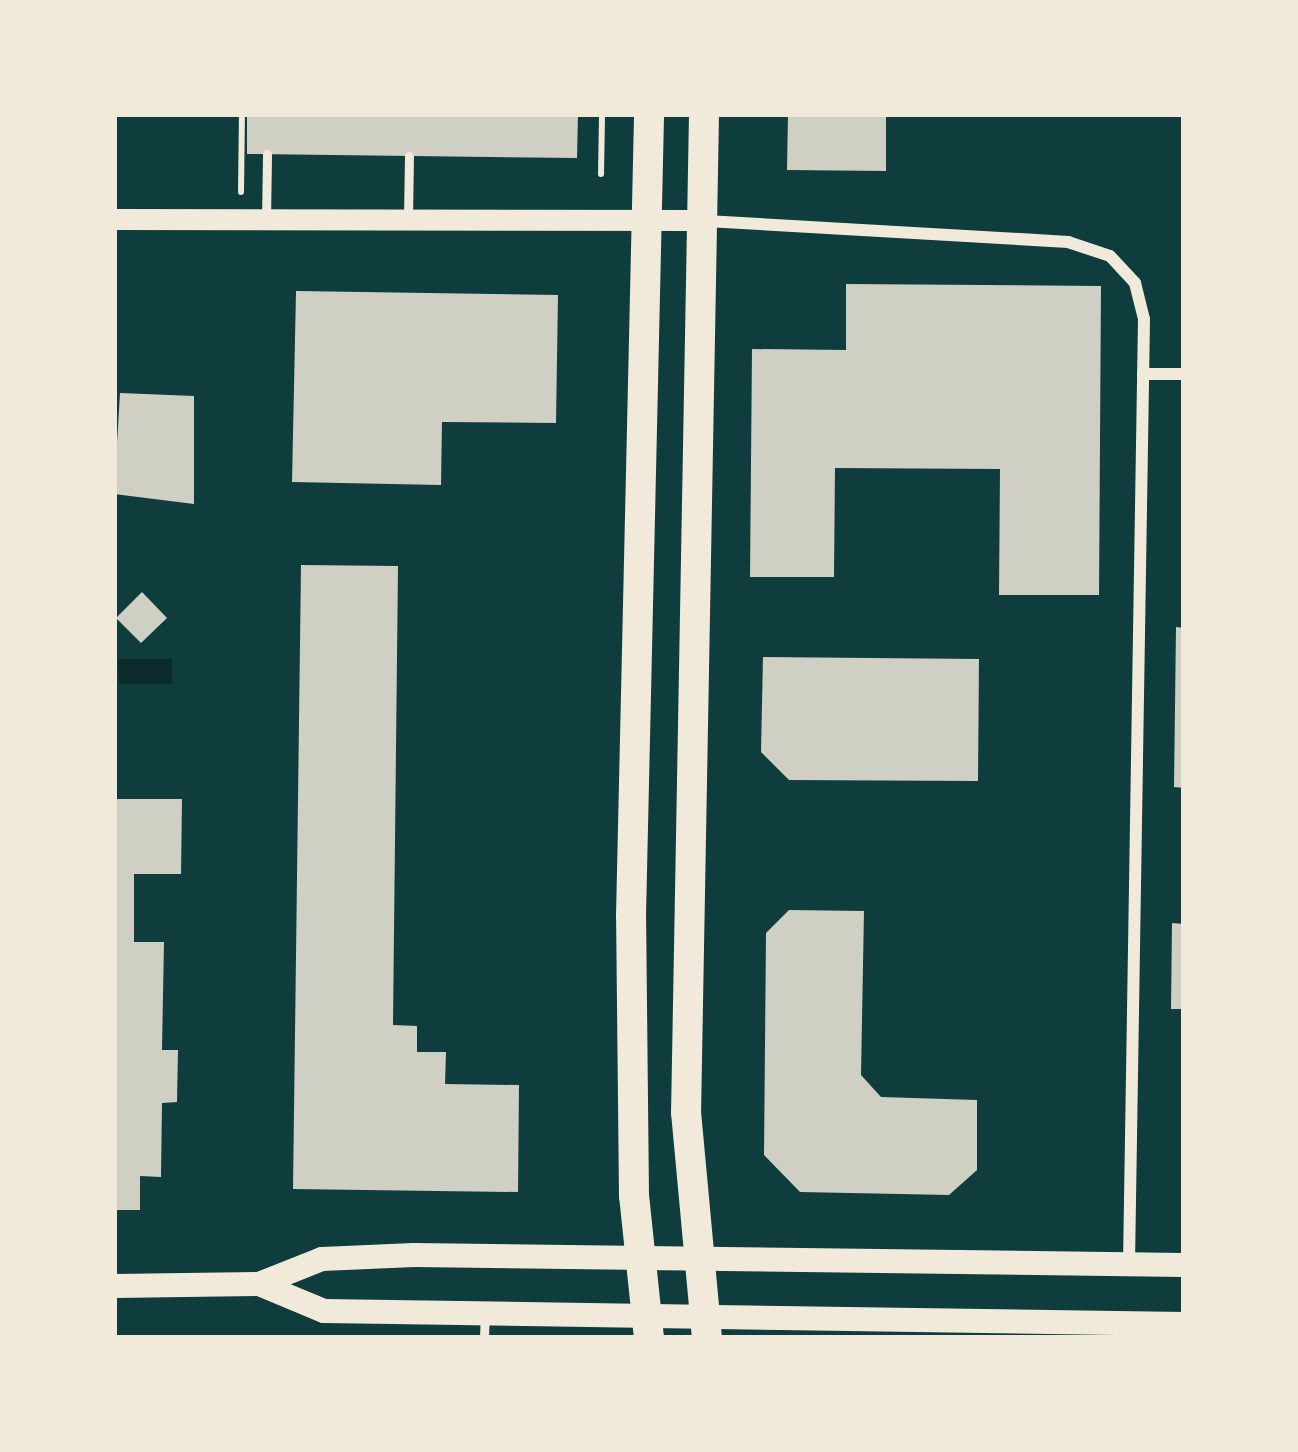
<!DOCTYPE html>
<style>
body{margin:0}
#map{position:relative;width:1298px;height:1452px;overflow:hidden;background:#0f3d3e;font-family:Rubik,sans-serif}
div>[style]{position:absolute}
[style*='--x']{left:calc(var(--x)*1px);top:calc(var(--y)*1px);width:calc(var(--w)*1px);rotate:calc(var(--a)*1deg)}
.water>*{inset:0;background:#0a2a2b}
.building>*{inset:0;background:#cfcfc3}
.path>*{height:6px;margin:-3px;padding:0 3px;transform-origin:3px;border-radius:3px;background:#f1e9da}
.service>*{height:9px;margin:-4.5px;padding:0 4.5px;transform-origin:4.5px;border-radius:4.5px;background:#f1e9da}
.minor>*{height:12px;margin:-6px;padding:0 6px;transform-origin:6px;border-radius:6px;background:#f1e9da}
.tertiary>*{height:21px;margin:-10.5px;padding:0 10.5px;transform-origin:10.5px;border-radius:10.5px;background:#f1e9da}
.secondary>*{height:24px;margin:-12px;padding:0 12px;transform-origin:12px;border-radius:12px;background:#f1e9da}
.primary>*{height:30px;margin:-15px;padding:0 15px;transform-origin:15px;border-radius:15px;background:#f1e9da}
span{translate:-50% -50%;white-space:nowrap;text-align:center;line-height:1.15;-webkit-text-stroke:10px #f1e9da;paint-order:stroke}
.frame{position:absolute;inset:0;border:117px solid #f1e9da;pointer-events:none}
</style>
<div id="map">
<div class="water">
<i style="clip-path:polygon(118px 659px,172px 659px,172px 684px,119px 684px)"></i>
</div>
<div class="building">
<i style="clip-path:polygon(247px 114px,578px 114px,577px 158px,247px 154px)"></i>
<i style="clip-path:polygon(788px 114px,886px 114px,886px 171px,787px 170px)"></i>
<i style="clip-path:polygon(846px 284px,1101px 286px,1099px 595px,999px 595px,1000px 469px,835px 468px,834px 577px,750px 577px,752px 349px,846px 350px)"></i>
<i style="clip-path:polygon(296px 291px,558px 295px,556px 423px,442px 422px,441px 485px,292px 482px)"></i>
<i style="clip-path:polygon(120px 393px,194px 396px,194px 504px,114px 494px)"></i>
<i style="clip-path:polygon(301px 565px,398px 566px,393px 1025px,417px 1026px,417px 1052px,446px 1052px,445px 1084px,519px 1085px,518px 1192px,293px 1189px)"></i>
<i style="clip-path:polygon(142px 592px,167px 618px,141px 643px,116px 618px)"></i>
<i style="clip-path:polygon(1176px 627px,1184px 628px,1184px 788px,1174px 787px)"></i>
<i style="clip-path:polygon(763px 657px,979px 659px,978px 781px,789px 780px,761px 752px)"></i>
<i style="clip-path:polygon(114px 799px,182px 799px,181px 874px,134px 874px,134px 942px,164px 942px,162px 1050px,178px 1050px,177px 1102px,162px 1103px,161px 1177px,140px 1176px,140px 1210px,114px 1210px)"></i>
<i style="clip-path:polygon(789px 910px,864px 911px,861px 1075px,881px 1097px,977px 1100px,977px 1170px,949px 1195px,800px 1192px,764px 1155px,766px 933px)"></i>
<i style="clip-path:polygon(1172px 923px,1184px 924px,1184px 1009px,1171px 1009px)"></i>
</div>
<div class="path">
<i style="--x:601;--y:174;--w:60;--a:-89"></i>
<i style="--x:241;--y:192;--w:78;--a:-89.3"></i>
</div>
<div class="service">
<i style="--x:408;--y:219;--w:63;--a:-89.1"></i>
<i style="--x:266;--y:220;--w:66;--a:-89.1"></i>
<i style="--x:484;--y:1338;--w:25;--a:-88"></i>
</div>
<div class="minor">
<i style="--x:706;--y:221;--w:363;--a:3.3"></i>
<i style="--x:1068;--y:242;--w:44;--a:18.4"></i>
<i style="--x:1110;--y:256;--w:37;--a:47"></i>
<i style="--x:1135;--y:283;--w:37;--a:76"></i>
<i style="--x:1144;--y:319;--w:945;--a:90.91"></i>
<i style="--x:1143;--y:374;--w:41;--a:0"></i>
</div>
<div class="tertiary">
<i style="--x:114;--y:219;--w:587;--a:0.1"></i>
</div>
<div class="secondary">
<i style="--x:259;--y:1284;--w:70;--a:22.6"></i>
<i style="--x:324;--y:1311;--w:860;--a:0.87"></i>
<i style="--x:114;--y:1286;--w:145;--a:-0.8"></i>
<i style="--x:259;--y:1284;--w:68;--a:-21.6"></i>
<i style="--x:322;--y:1259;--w:92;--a:-2.5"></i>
<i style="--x:414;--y:1255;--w:770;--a:0.74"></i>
</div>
<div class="primary">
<i style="--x:704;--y:114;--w:998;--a:91.03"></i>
<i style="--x:686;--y:1112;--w:227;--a:84.7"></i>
<i style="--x:649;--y:1338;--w:143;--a:-96"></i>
<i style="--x:634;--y:1196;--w:280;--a:-90.6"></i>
<i style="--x:631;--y:916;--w:802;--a:-88.71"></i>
</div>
<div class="frame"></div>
</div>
